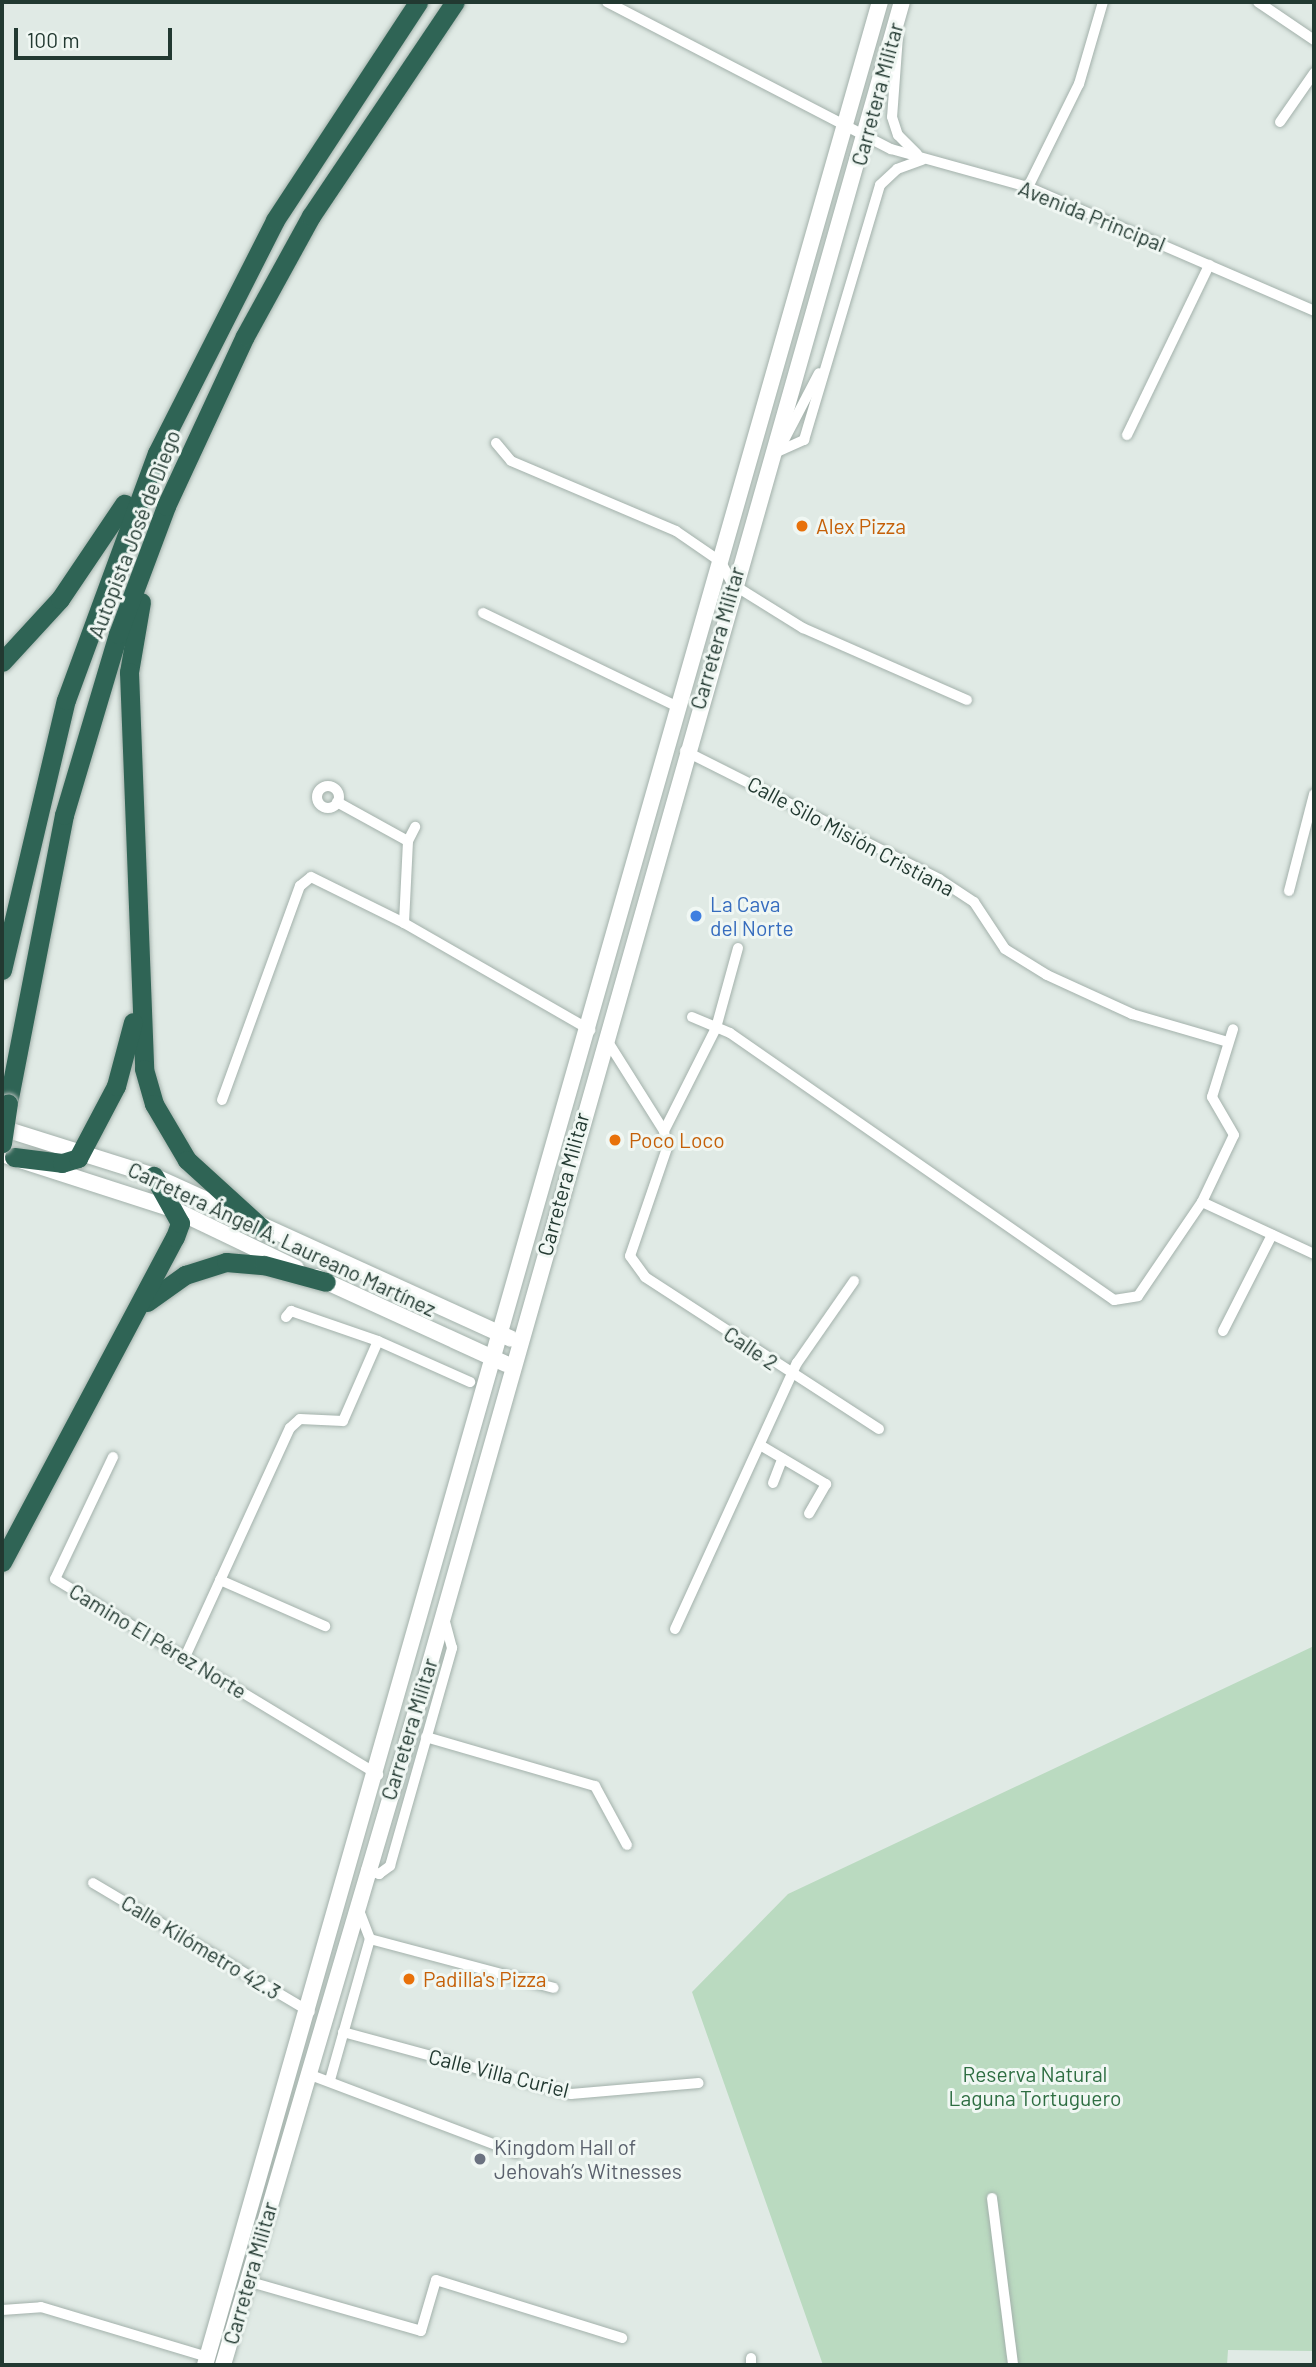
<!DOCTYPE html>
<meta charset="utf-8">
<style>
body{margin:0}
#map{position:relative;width:1316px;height:2367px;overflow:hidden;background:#e0eae5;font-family:Barlow,sans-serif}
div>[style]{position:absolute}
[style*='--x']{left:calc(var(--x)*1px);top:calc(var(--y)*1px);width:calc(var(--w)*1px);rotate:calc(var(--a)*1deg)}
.green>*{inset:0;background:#badac0}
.roads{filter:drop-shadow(0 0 2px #a3b1ab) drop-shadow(0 0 2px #a3b1ab)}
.minor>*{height:10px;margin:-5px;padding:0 5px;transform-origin:5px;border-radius:5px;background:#fff}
.minor>.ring{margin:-5px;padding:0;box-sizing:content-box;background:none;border:10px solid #fff;border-radius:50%}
.secondary>*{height:16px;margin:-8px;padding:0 8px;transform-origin:8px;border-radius:8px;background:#fff}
.motorway>*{height:19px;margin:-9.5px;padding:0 9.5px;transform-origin:9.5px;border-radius:9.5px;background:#2f6455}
.bridges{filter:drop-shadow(0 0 2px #bdc4c1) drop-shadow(0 0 2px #bdc4c1)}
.motorway-bridge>*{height:19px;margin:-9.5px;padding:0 9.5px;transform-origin:9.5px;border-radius:9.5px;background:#2f6455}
.dots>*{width:19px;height:19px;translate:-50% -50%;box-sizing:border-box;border:4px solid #f0f7f3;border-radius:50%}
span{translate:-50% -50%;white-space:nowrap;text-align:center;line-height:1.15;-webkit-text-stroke:6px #f0f7f3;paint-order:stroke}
.street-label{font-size:21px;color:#223931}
.food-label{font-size:21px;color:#c56008}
.left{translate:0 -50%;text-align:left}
.shop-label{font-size:21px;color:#366cbe}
.park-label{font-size:21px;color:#2e6e42}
.worship-label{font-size:21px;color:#5b616d}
.frame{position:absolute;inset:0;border:4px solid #223931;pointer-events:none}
.scale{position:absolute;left:14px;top:28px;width:158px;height:32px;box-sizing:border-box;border:4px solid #223931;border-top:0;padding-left:9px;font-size:21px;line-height:24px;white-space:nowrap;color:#223931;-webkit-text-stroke:5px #f0f7f3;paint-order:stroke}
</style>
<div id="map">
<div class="green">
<i style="clip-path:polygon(1314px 1646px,1314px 2351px,1228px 2350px,1227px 2365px,823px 2365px,692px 1992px,788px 1894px)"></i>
</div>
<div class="roads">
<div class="minor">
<i style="--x:607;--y:2;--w:320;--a:27.4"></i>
<i style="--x:891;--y:149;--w:142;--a:15.5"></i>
<i style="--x:1028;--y:187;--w:312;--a:23.4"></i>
<i style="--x:1258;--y:2;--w:68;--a:34.2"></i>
<i style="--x:898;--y:36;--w:81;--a:94.2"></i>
<i style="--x:892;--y:117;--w:19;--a:72"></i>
<i style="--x:898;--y:135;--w:27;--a:45"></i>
<i style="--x:1280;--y:122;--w:60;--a:-55.2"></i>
<i style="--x:1028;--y:187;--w:115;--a:-63.7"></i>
<i style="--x:1079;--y:84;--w:85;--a:-73.7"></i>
<i style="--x:1127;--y:435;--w:189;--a:-64.2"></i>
<i style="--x:496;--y:443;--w:23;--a:50"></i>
<i style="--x:511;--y:461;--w:179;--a:23"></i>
<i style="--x:676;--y:531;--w:55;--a:34.6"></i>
<i style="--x:721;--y:562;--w:25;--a:63"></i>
<i style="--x:732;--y:584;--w:84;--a:31.8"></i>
<i style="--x:803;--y:628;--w:179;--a:23.7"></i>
<i style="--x:781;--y:446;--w:82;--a:-62.5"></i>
<i style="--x:777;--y:452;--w:30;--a:-24"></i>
<i style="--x:804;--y:440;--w:266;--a:-73.4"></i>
<i style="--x:880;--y:185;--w:23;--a:-43"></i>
<i style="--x:897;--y:169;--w:27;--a:-20"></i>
<i style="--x:483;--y:613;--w:219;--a:25.7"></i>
<i style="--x:685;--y:751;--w:284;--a:26.7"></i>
<i style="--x:939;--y:879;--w:42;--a:33.3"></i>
<i style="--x:974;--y:902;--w:56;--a:56.6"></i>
<i style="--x:1005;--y:949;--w:49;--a:31.8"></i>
<i style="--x:1047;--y:975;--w:94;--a:24.6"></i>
<i style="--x:1132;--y:1014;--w:100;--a:16.3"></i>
<i class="ring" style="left:317px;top:786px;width:12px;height:12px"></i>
<i style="--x:337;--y:802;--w:81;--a:28.8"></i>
<i style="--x:1289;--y:891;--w:100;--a:-75.5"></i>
<i style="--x:404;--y:923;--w:82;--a:-87.2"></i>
<i style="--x:408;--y:841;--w:16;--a:-63"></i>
<i style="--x:738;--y:948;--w:83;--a:105.4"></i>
<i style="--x:716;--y:1028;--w:115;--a:116.8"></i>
<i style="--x:664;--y:1131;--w:17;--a:80"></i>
<i style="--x:667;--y:1148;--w:114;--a:108.9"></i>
<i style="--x:630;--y:1256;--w:26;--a:54"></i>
<i style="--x:645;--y:1277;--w:279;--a:33"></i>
<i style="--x:692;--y:1017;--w:41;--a:22.8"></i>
<i style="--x:730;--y:1033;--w:468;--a:34.8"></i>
<i style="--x:1114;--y:1300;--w:24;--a:-9"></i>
<i style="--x:1138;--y:1296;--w:114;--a:-55.8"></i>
<i style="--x:1202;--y:1202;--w:74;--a:-64.5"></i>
<i style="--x:1234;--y:1135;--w:44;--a:-120.1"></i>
<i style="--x:1212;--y:1097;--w:71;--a:-72.8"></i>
<i style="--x:608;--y:1042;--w:105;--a:57.8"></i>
<i style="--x:222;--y:1100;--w:228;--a:-70"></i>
<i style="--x:300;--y:886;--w:14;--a:-39"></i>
<i style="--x:311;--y:877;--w:104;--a:26.3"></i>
<i style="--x:404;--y:923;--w:215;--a:29.9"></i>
<i style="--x:1202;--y:1202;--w:123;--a:24.9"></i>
<i style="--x:286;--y:1317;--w:8;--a:-50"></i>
<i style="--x:291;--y:1311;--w:92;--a:19"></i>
<i style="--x:378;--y:1341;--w:101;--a:24"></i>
<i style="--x:1223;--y:1331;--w:108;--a:-63"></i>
<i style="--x:760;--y:1445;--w:77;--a:30.6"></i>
<i style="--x:826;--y:1484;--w:34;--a:120"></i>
<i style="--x:113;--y:1457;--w:135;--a:115.4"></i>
<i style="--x:55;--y:1579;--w:378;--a:31.2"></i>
<i style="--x:773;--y:1483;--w:26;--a:-69"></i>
<i style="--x:220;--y:1580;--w:115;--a:23.7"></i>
<i style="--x:675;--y:1629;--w:293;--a:-65.4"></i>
<i style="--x:797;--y:1363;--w:100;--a:-55.2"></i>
<i style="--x:185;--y:1657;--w:252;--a:-65.4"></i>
<i style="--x:290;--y:1428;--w:13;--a:-42"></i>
<i style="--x:300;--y:1419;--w:43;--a:2.7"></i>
<i style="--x:343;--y:1421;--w:87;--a:-66.4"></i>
<i style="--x:426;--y:1737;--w:176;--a:16.2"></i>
<i style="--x:595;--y:1786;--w:67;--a:61.5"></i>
<i style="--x:366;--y:1870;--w:14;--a:17"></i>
<i style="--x:379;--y:1874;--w:14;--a:-36"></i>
<i style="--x:390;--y:1866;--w:227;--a:-74.1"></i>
<i style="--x:452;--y:1648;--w:31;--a:-105"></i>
<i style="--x:93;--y:1883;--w:252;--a:30.7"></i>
<i style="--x:370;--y:1939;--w:190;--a:14.9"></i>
<i style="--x:343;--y:2032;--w:236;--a:15.2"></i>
<i style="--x:571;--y:2094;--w:128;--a:-4.9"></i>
<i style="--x:308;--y:2074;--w:223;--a:20.7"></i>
<i style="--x:330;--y:2080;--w:147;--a:-74.2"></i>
<i style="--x:370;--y:1939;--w:33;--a:-111"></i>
<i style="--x:992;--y:2198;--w:168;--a:82.8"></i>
<i style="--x:247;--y:2281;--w:181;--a:16"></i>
<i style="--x:421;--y:2331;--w:53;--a:-73.6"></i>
<i style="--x:436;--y:2280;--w:195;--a:17.3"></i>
<i style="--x:2;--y:2310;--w:39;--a:-4"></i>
<i style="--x:41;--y:2307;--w:174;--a:16.7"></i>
<i style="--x:751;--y:2358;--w:7;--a:90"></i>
</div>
<div class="secondary">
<i style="--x:2;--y:1128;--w:159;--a:17.5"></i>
<i style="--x:154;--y:1176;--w:392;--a:24.5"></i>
<i style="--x:2;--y:1154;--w:182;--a:17.9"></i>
<i style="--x:175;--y:1210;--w:134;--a:25.6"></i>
<i style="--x:316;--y:1277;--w:209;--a:24.6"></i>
<i style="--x:205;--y:2365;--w:2458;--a:-74.06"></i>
<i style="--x:223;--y:2365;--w:717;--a:-73.56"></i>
<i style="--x:426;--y:1677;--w:1741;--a:-74.14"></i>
</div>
<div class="motorway">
<i style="--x:141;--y:602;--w:71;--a:99.7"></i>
<i style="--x:129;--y:672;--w:397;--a:87.8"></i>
<i style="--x:144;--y:1069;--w:36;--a:74"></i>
<i style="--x:154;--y:1104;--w:65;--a:59.5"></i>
<i style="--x:187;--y:1160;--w:104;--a:42.3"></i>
<i style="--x:2;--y:662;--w:86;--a:-47.4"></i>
<i style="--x:60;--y:599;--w:115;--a:-56"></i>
<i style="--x:2;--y:970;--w:277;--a:-76.7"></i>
<i style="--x:66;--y:700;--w:263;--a:-69.8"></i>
<i style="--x:157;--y:453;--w:261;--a:-63.1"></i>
<i style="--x:275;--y:220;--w:261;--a:-56.7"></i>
<i style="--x:8;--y:1103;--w:293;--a:-79"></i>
<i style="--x:64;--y:815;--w:189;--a:-73.4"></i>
<i style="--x:118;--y:634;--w:137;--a:-69.4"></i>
<i style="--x:166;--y:506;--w:187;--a:-65.1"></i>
<i style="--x:245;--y:336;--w:137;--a:-61.2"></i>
<i style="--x:311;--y:216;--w:258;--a:-56.1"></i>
<i style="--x:14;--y:1157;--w:48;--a:7.1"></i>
<i style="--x:62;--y:1163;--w:17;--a:-17"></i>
<i style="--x:78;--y:1158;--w:81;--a:-62.2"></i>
<i style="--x:116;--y:1086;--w:66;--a:-75.1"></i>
<i style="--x:147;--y:1302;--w:47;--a:-35.4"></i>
<i style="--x:185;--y:1275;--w:43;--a:-17.6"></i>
<i style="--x:226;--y:1262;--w:38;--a:5"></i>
<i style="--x:264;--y:1265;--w:64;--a:15.3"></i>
<i style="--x:2;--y:1562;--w:368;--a:-62"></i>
<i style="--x:175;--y:1237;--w:15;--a:-70"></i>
<i style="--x:180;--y:1223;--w:54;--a:-119"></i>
</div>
</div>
<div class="bridges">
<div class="motorway-bridge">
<i style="--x:2;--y:1143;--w:40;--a:-81.5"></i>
</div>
</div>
<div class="dots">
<i style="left:802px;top:526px;background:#e8710a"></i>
<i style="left:696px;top:916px;background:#3f7fe0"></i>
<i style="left:615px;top:1140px;background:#e8710a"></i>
<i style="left:409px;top:1979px;background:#e8710a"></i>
<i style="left:480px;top:2159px;background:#6b7280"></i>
</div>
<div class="street-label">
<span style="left:877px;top:94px;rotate:-75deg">Carretera Militar</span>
<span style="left:1092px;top:216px;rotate:22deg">Avenida Principal</span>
<span style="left:134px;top:534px;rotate:-69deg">Autopista José de Diego</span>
<span style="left:717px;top:638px;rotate:-74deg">Carretera Militar</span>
<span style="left:851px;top:836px;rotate:28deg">Calle Silo Misión Cristiana</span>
<span style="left:563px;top:1184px;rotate:-75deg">Carretera Militar</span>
<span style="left:282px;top:1239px;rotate:25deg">Carretera Ángel A. Laureano Martínez</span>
<span style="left:751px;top:1348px;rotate:34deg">Calle 2</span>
<span style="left:158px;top:1641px;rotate:31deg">Camino El Pérez Norte</span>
<span style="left:409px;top:1729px;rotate:-73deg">Carretera Militar</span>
<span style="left:201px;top:1947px;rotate:31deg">Calle Kilómetro 42.3</span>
<span style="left:499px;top:2073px;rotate:14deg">Calle Villa Curiel</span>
<span style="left:250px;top:2273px;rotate:-74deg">Carretera Militar</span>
</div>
<div class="food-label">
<span class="left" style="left:816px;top:526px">Alex Pizza</span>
<span class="left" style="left:629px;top:1140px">Poco Loco</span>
<span class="left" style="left:423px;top:1979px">Padilla's Pizza</span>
</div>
<div class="shop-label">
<span class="left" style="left:710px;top:916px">La Cava<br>del Norte</span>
</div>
<div class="park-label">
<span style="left:1035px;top:2086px">Reserva Natural<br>Laguna Tortuguero</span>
</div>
<div class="worship-label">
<span class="left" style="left:494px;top:2159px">Kingdom Hall of<br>Jehovah’s Witnesses</span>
</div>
<div class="frame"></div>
<div class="scale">100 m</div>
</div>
